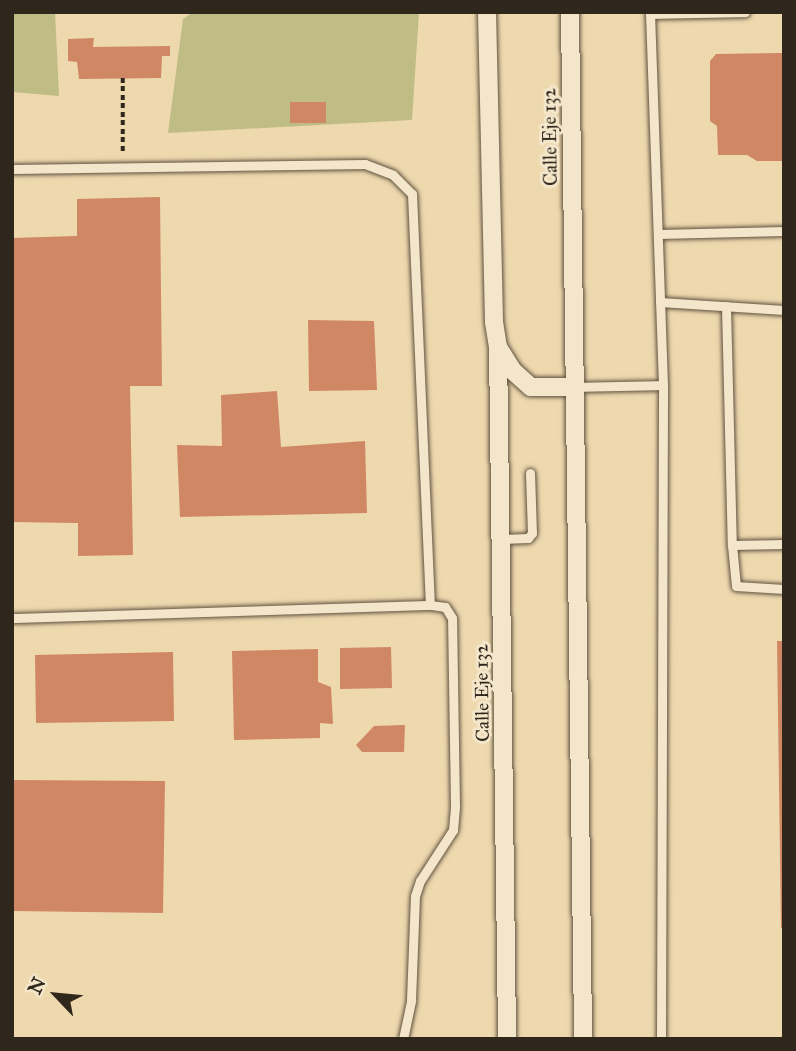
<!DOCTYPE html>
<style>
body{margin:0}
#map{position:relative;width:796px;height:1051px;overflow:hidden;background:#eed8ae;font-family:"IM FELL Great Primer",serif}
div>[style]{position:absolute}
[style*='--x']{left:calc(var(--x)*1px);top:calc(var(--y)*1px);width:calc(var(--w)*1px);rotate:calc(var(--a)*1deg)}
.green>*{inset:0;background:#c0bc85}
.building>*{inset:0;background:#d08764}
.path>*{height:3.5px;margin-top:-1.75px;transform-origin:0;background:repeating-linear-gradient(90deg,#30271c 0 5px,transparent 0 8.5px)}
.roads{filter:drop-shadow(0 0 2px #605340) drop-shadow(0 0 2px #605340)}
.service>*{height:9px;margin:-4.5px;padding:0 4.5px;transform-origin:4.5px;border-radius:4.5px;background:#f4e6ca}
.minor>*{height:18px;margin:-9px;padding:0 9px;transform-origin:9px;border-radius:9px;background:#f4e6ca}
span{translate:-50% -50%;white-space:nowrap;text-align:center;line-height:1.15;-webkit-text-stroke:6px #f4e6ca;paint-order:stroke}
.street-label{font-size:19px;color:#30271c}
.frame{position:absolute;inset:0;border:14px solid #30271c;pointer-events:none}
.north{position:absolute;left:21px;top:960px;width:70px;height:70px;-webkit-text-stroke:5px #f4e6ca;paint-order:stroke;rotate:296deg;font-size:19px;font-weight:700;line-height:28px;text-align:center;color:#30271c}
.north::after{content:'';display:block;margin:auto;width:24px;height:32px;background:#30271c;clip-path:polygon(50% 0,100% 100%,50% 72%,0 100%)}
</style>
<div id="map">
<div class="green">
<i style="clip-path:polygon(12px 12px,55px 12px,59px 96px,12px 92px)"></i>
<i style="clip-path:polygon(193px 12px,419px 12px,412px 120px,168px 133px,183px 19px)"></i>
</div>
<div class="building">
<i style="clip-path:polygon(94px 38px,93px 47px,170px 46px,170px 56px,162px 56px,161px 78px,79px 79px,77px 62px,68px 61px,68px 39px)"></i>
<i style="clip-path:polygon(784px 53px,784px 161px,757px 161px,747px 155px,718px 155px,717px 126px,710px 121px,710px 61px,716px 54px)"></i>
<i style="clip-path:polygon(290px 102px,326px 102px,326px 123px,290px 123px)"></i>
<i style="clip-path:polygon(160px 197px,162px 386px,130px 386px,133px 555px,78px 556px,78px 523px,12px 522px,12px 238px,77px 236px,77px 199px)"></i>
<i style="clip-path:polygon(308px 320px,374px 321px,377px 390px,309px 391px)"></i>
<i style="clip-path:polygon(277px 391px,281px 447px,365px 441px,367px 513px,180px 517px,177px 445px,222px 446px,221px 395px)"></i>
<i style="clip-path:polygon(777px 641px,784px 641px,784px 928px,781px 928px)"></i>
<i style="clip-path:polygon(391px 647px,392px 688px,340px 689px,340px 648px)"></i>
<i style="clip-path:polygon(318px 649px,318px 682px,331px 687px,333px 724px,320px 723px,320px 738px,234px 740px,232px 651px)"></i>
<i style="clip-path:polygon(173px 652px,174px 721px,36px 723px,35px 655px)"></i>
<i style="clip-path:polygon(405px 725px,404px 752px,362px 752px,356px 745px,374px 726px)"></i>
<i style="clip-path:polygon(12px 780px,165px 781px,163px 913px,12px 911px)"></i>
</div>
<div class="path">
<i style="--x:123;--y:78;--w:75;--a:90"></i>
</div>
<div class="roads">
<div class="service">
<i style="--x:650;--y:14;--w:95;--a:-1.2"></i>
<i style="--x:12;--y:169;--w:353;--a:-0.8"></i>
<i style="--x:365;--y:164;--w:30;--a:21"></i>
<i style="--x:393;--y:175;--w:27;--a:45"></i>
<i style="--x:412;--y:194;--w:411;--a:87.5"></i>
<i style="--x:430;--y:605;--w:418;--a:178.2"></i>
<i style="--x:658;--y:234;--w:126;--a:-1.4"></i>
<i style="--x:660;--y:302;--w:124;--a:3.7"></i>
<i style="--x:726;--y:306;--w:239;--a:88.6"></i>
<i style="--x:732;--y:545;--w:52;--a:-1.1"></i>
<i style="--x:575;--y:387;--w:88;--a:-1.3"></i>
<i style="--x:663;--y:385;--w:373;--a:-92"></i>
<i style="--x:501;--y:539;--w:27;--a:-2"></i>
<i style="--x:528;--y:538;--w:6;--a:-51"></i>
<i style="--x:532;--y:533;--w:60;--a:-91.9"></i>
<i style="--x:732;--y:545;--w:41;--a:84.4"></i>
<i style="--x:736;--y:586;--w:48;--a:3.6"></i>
<i style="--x:403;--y:1039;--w:40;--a:-78"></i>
<i style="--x:411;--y:1000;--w:104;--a:-87.8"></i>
<i style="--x:415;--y:896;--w:16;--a:-72"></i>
<i style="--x:420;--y:881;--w:61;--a:-57.1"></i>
<i style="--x:453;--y:830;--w:24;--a:-85"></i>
<i style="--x:455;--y:806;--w:188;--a:-90.9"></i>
<i style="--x:452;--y:618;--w:13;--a:-122"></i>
<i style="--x:445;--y:607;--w:15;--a:-172"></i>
<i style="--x:661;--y:1039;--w:654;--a:-89.82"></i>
</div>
<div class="minor">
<i style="--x:487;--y:12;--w:310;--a:88.7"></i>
<i style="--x:494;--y:322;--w:25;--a:81"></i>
<i style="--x:498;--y:347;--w:28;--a:58"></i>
<i style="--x:513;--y:371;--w:24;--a:42"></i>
<i style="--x:531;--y:387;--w:44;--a:0"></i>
<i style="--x:570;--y:12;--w:1027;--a:89.27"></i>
<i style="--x:498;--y:347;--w:692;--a:89.25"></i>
</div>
</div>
<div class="street-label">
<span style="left:550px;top:137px;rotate:-91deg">Calle Eje 132</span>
<span style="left:482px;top:693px;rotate:-91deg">Calle Eje 132</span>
</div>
<div class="frame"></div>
<div class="north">N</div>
</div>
